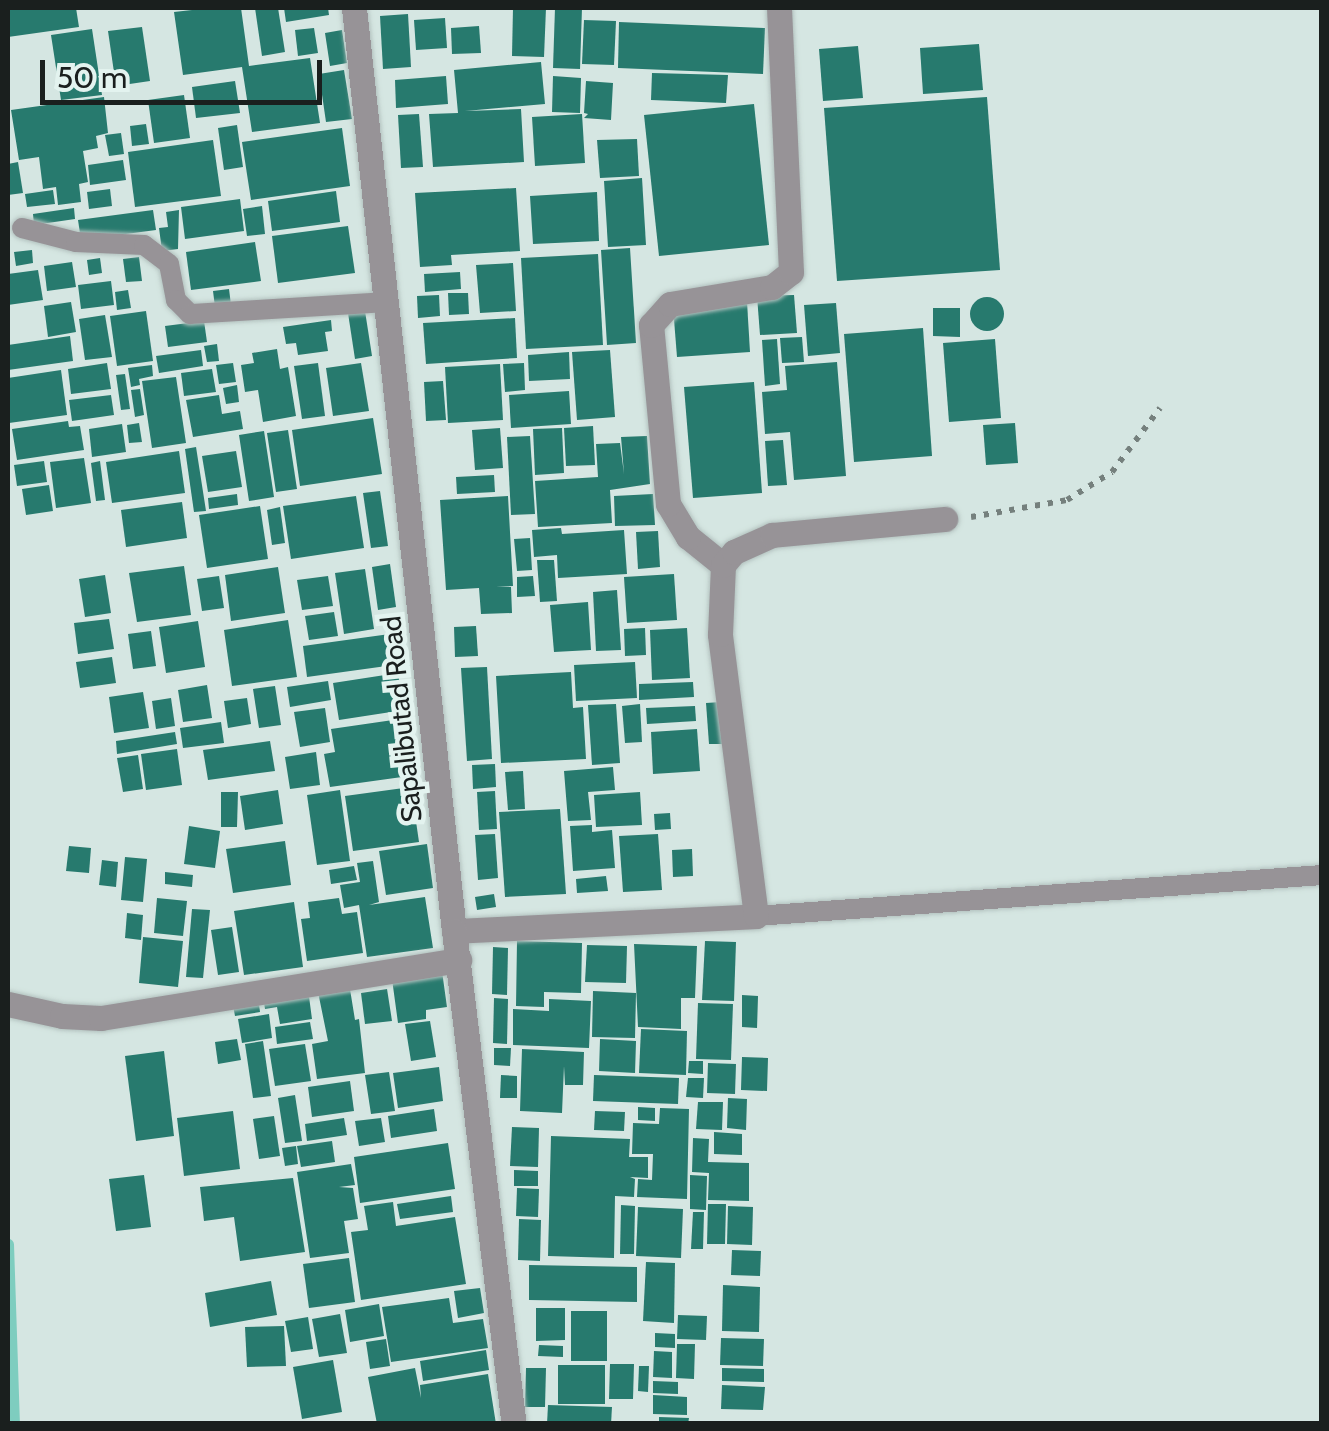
<!DOCTYPE html>
<style>
body{margin:0}
#map{position:relative;width:1329px;height:1431px;overflow:hidden;background:#d5e6e2;font-family:Cabin,sans-serif}
div>[style]{position:absolute}
[style*='--x']{left:calc(var(--x)*1px);top:calc(var(--y)*1px);width:calc(var(--w)*1px);rotate:calc(var(--a)*1deg)}
.stream>*{height:11px;margin:-5.5px;padding:0 5.5px;transform-origin:5.5px;border-radius:5.5px;background:#7ecdbf}
.building>*{inset:0;background:#277a6e}
.round{border-radius:50%}
.path>*{height:6px;margin-top:-3px;transform-origin:0;background:repeating-linear-gradient(90deg,#75807d 0 5px,transparent 0 13px)}
.roads{filter:drop-shadow(0 0 2px #b3c2bf) drop-shadow(0 0 2px #b3c2bf)}
.service>*{height:20px;margin:-10px;padding:0 10px;transform-origin:10px;border-radius:10px;background:#979397}
.minor>*{height:25px;margin:-12.5px;padding:0 12.5px;transform-origin:12.5px;border-radius:12.5px;background:#979397}
.tertiary>*{height:25px;margin:-12.5px;padding:0 12.5px;transform-origin:12.5px;border-radius:12.5px;background:#979397}
span{translate:-50% -50%;white-space:nowrap;text-align:center;line-height:1.15;-webkit-text-stroke:9px #e3f3ef;paint-order:stroke}
.street-label{font-size:28px;color:#1a1f1e}
.frame{position:absolute;inset:0;border:10px solid #1a1f1e;pointer-events:none}
.scale{position:absolute;left:40px;top:60px;width:282px;height:45px;box-sizing:border-box;border:5px solid #1a1f1e;border-top:0;padding-left:12px;font-size:30px;line-height:35px;white-space:nowrap;color:#1a1f1e;-webkit-text-stroke:8px #e3f3ef;paint-order:stroke}
</style>
<div id="map">
<div class="stream">
<i style="--x:8;--y:1244;--w:180;--a:88.1"></i>
</div>
<div class="building">
<i style="clip-path:polygon(8px 8px,76px 8px,79px 27px,8px 37px)"></i>
<i style="clip-path:polygon(210px 8px,241px 8px,249px 66px,310px 58px,320px 123px,252px 132px,242px 67px,183px 75px,174px 12px)"></i>
<i style="clip-path:polygon(255px 8px,278px 8px,285px 52px,262px 56px)"></i>
<i style="clip-path:polygon(284px 8px,328px 8px,329px 15px,286px 22px)"></i>
<i style="clip-path:polygon(513px 8px,546px 8px,544px 57px,512px 56px)"></i>
<i style="clip-path:polygon(555px 8px,582px 8px,580px 69px,553px 68px)"></i>
<i style="clip-path:polygon(408px 14px,411px 67px,383px 69px,380px 16px)"></i>
<i style="clip-path:polygon(445px 18px,447px 48px,416px 50px,414px 20px)"></i>
<i style="clip-path:polygon(584px 20px,616px 21px,614px 65px,582px 64px)"></i>
<i style="clip-path:polygon(619px 22px,765px 28px,763px 74px,618px 68px)"></i>
<i style="clip-path:polygon(479px 26px,481px 53px,452px 54px,451px 28px)"></i>
<i style="clip-path:polygon(142px 27px,150px 81px,116px 86px,108px 31px)"></i>
<i style="clip-path:polygon(314px 28px,318px 53px,298px 56px,295px 30px)"></i>
<i style="clip-path:polygon(92px 29px,102px 95px,61px 100px,51px 35px)"></i>
<i style="clip-path:polygon(342px 30px,347px 63px,330px 66px,325px 33px)"></i>
<i style="clip-path:polygon(979px 44px,983px 90px,923px 94px,920px 48px)"></i>
<i style="clip-path:polygon(858px 46px,863px 98px,823px 101px,819px 49px)"></i>
<i style="clip-path:polygon(541px 62px,545px 104px,465px 111px,521px 109px,524px 162px,433px 167px,429px 114px,458px 113px,454px 70px)"></i>
<i style="clip-path:polygon(344px 70px,352px 119px,326px 122px,319px 74px)"></i>
<i style="clip-path:polygon(652px 73px,728px 75px,726px 103px,651px 100px)"></i>
<i style="clip-path:polygon(446px 76px,448px 104px,396px 108px,395px 80px)"></i>
<i style="clip-path:polygon(553px 76px,581px 78px,580px 113px,552px 112px)"></i>
<i style="clip-path:polygon(235px 81px,240px 113px,196px 118px,192px 87px)"></i>
<i style="clip-path:polygon(586px 81px,613px 83px,611px 120px,584px 118px,588px 114px,584px 113px)"></i>
<i style="clip-path:polygon(184px 95px,190px 138px,154px 143px,148px 100px)"></i>
<i style="clip-path:polygon(104px 97px,108px 133px,96px 136px,98px 148px,83px 151px,88px 182px,79px 184px,81px 202px,58px 205px,56px 187px,43px 189px,39px 157px,19px 160px,11px 110px)"></i>
<i style="clip-path:polygon(987px 97px,1000px 270px,837px 281px,824px 108px)"></i>
<i style="clip-path:polygon(754px 104px,769px 245px,659px 256px,644px 115px)"></i>
<i style="clip-path:polygon(419px 114px,423px 167px,401px 168px,398px 115px)"></i>
<i style="clip-path:polygon(582px 114px,585px 163px,535px 166px,532px 117px)"></i>
<i style="clip-path:polygon(146px 124px,149px 144px,132px 146px,130px 126px)"></i>
<i style="clip-path:polygon(237px 125px,243px 167px,224px 170px,218px 128px)"></i>
<i style="clip-path:polygon(342px 128px,350px 186px,251px 200px,242px 142px)"></i>
<i style="clip-path:polygon(121px 133px,124px 154px,109px 156px,105px 135px)"></i>
<i style="clip-path:polygon(637px 139px,639px 176px,600px 178px,597px 140px)"></i>
<i style="clip-path:polygon(213px 140px,221px 196px,135px 207px,128px 152px)"></i>
<i style="clip-path:polygon(123px 160px,126px 180px,90px 185px,88px 165px)"></i>
<i style="clip-path:polygon(18px 162px,23px 193px,8px 195px,8px 164px)"></i>
<i style="clip-path:polygon(642px 178px,646px 245px,608px 247px,604px 181px)"></i>
<i style="clip-path:polygon(516px 188px,520px 251px,451px 255px,452px 265px,420px 267px,415px 193px)"></i>
<i style="clip-path:polygon(110px 189px,112px 206px,89px 209px,87px 192px)"></i>
<i style="clip-path:polygon(53px 190px,55px 204px,27px 207px,25px 194px)"></i>
<i style="clip-path:polygon(336px 191px,340px 222px,272px 231px,268px 201px)"></i>
<i style="clip-path:polygon(597px 192px,599px 241px,533px 244px,530px 196px)"></i>
<i style="clip-path:polygon(240px 199px,244px 231px,185px 239px,181px 207px)"></i>
<i style="clip-path:polygon(262px 206px,265px 234px,247px 236px,243px 209px)"></i>
<i style="clip-path:polygon(74px 208px,75px 219px,34px 225px,33px 214px)"></i>
<i style="clip-path:polygon(153px 210px,156px 230px,81px 240px,78px 220px)"></i>
<i style="clip-path:polygon(179px 210px,178px 249px,162px 251px,159px 228px,168px 227px,166px 212px)"></i>
<i style="clip-path:polygon(348px 226px,355px 273px,278px 283px,272px 236px)"></i>
<i style="clip-path:polygon(255px 242px,261px 281px,191px 290px,186px 252px)"></i>
<i style="clip-path:polygon(630px 248px,636px 343px,607px 345px,601px 250px)"></i>
<i style="clip-path:polygon(32px 250px,33px 263px,16px 266px,14px 252px)"></i>
<i style="clip-path:polygon(598px 254px,603px 345px,526px 349px,521px 258px)"></i>
<i style="clip-path:polygon(139px 257px,142px 281px,126px 282px,123px 259px)"></i>
<i style="clip-path:polygon(100px 258px,102px 273px,89px 275px,87px 260px)"></i>
<i style="clip-path:polygon(72px 262px,76px 287px,47px 291px,44px 266px)"></i>
<i style="clip-path:polygon(513px 263px,516px 311px,480px 313px,476px 265px)"></i>
<i style="clip-path:polygon(38px 270px,43px 300px,8px 305px,8px 274px)"></i>
<i style="clip-path:polygon(460px 272px,461px 289px,425px 292px,424px 274px)"></i>
<i style="clip-path:polygon(111px 281px,114px 305px,81px 309px,78px 285px)"></i>
<i style="clip-path:polygon(229px 289px,231px 305px,215px 307px,213px 291px)"></i>
<i style="clip-path:polygon(128px 290px,131px 308px,117px 310px,115px 292px)"></i>
<i style="clip-path:polygon(448px 293px,468px 293px,469px 314px,449px 315px)"></i>
<i style="clip-path:polygon(439px 295px,440px 316px,418px 318px,417px 296px)"></i>
<i style="clip-path:polygon(794px 295px,797px 333px,760px 335px,757px 296px)"></i>
<i class="round" style="left:970px;top:297px;width:34px;height:34px"></i>
<i style="clip-path:polygon(71px 302px,76px 332px,48px 337px,44px 306px)"></i>
<i style="clip-path:polygon(747px 302px,750px 352px,677px 357px,673px 307px)"></i>
<i style="clip-path:polygon(836px 303px,840px 353px,808px 356px,804px 305px)"></i>
<i style="clip-path:polygon(933px 308px,960px 308px,960px 337px,933px 336px)"></i>
<i style="clip-path:polygon(146px 311px,153px 361px,117px 366px,110px 316px)"></i>
<i style="clip-path:polygon(365px 311px,372px 356px,355px 359px,348px 313px)"></i>
<i style="clip-path:polygon(105px 315px,112px 357px,85px 360px,79px 319px)"></i>
<i style="clip-path:polygon(515px 318px,517px 358px,426px 364px,423px 323px)"></i>
<i style="clip-path:polygon(331px 320px,332px 331px,325px 332px,328px 351px,298px 355px,296px 343px,286px 344px,283px 327px)"></i>
<i style="clip-path:polygon(204px 321px,207px 342px,168px 347px,165px 326px)"></i>
<i style="clip-path:polygon(923px 328px,932px 456px,854px 462px,844px 334px)"></i>
<i style="clip-path:polygon(70px 336px,73px 361px,8px 370px,8px 345px)"></i>
<i style="clip-path:polygon(802px 337px,804px 362px,782px 363px,780px 338px)"></i>
<i style="clip-path:polygon(777px 339px,780px 384px,765px 386px,762px 340px)"></i>
<i style="clip-path:polygon(995px 339px,1001px 418px,949px 422px,943px 343px)"></i>
<i style="clip-path:polygon(217px 344px,219px 361px,207px 362px,204px 346px)"></i>
<i style="clip-path:polygon(277px 349px,280px 369px,288px 367px,296px 416px,263px 422px,258px 390px,245px 392px,241px 365px,254px 363px,252px 353px)"></i>
<i style="clip-path:polygon(201px 350px,203px 366px,159px 373px,156px 356px)"></i>
<i style="clip-path:polygon(610px 350px,615px 417px,577px 420px,572px 352px)"></i>
<i style="clip-path:polygon(569px 352px,570px 379px,529px 381px,528px 355px)"></i>
<i style="clip-path:polygon(837px 362px,846px 476px,794px 480px,790px 432px,765px 434px,762px 392px,787px 390px,785px 366px)"></i>
<i style="clip-path:polygon(107px 363px,111px 389px,71px 394px,68px 369px)"></i>
<i style="clip-path:polygon(233px 363px,236px 382px,219px 384px,216px 365px)"></i>
<i style="clip-path:polygon(318px 363px,325px 416px,302px 419px,294px 366px)"></i>
<i style="clip-path:polygon(361px 363px,369px 411px,333px 416px,326px 368px)"></i>
<i style="clip-path:polygon(524px 363px,525px 390px,505px 392px,503px 364px)"></i>
<i style="clip-path:polygon(500px 364px,503px 420px,448px 423px,445px 367px)"></i>
<i style="clip-path:polygon(152px 365px,153px 376px,139px 379px,140px 385px,131px 387px,128px 368px)"></i>
<i style="clip-path:polygon(212px 369px,216px 392px,184px 396px,181px 373px)"></i>
<i style="clip-path:polygon(61px 370px,67px 415px,9px 423px,8px 378px)"></i>
<i style="clip-path:polygon(125px 374px,130px 409px,121px 410px,116px 375px)"></i>
<i style="clip-path:polygon(176px 377px,186px 443px,152px 448px,142px 381px)"></i>
<i style="clip-path:polygon(443px 381px,446px 420px,426px 421px,424px 382px)"></i>
<i style="clip-path:polygon(754px 382px,762px 493px,693px 498px,684px 387px)"></i>
<i style="clip-path:polygon(237px 385px,239px 402px,226px 404px,223px 388px)"></i>
<i style="clip-path:polygon(140px 389px,144px 415px,135px 417px,131px 390px)"></i>
<i style="clip-path:polygon(569px 391px,571px 424px,511px 428px,509px 395px)"></i>
<i style="clip-path:polygon(111px 395px,114px 415px,72px 421px,69px 400px)"></i>
<i style="clip-path:polygon(219px 395px,222px 414px,240px 411px,243px 429px,193px 437px,186px 400px)"></i>
<i style="clip-path:polygon(373px 418px,382px 474px,300px 486px,292px 430px)"></i>
<i style="clip-path:polygon(68px 421px,69px 427px,80px 426px,84px 450px,17px 460px,12px 429px)"></i>
<i style="clip-path:polygon(139px 423px,142px 442px,129px 443px,127px 425px)"></i>
<i style="clip-path:polygon(1015px 423px,1018px 463px,986px 465px,983px 425px)"></i>
<i style="clip-path:polygon(122px 424px,126px 452px,92px 457px,89px 429px)"></i>
<i style="clip-path:polygon(593px 426px,595px 465px,566px 466px,564px 428px)"></i>
<i style="clip-path:polygon(500px 428px,503px 468px,475px 470px,472px 430px)"></i>
<i style="clip-path:polygon(562px 428px,564px 473px,535px 475px,533px 429px)"></i>
<i style="clip-path:polygon(288px 430px,297px 489px,276px 492px,267px 433px)"></i>
<i style="clip-path:polygon(264px 431px,274px 497px,249px 501px,239px 435px)"></i>
<i style="clip-path:polygon(530px 436px,535px 514px,511px 515px,507px 437px)"></i>
<i style="clip-path:polygon(647px 436px,650px 484px,610px 490px,612px 523px,538px 527px,535px 481px,598px 477px,596px 444px,620px 443px,624px 474px,621px 437px)"></i>
<i style="clip-path:polygon(783px 440px,787px 485px,768px 486px,765px 441px)"></i>
<i style="clip-path:polygon(196px 447px,206px 511px,194px 512px,185px 449px)"></i>
<i style="clip-path:polygon(179px 451px,185px 493px,112px 503px,106px 462px)"></i>
<i style="clip-path:polygon(236px 451px,242px 487px,208px 492px,202px 456px)"></i>
<i style="clip-path:polygon(84px 458px,91px 503px,56px 508px,50px 462px)"></i>
<i style="clip-path:polygon(44px 461px,47px 482px,17px 486px,14px 465px)"></i>
<i style="clip-path:polygon(100px 461px,105px 500px,96px 501px,91px 463px)"></i>
<i style="clip-path:polygon(494px 475px,495px 492px,457px 494px,456px 477px)"></i>
<i style="clip-path:polygon(49px 485px,53px 511px,26px 515px,22px 489px)"></i>
<i style="clip-path:polygon(380px 491px,388px 546px,371px 548px,363px 493px)"></i>
<i style="clip-path:polygon(237px 494px,238px 505px,209px 509px,208px 498px)"></i>
<i style="clip-path:polygon(653px 494px,655px 525px,615px 526px,614px 496px)"></i>
<i style="clip-path:polygon(356px 496px,364px 548px,291px 559px,283px 506px)"></i>
<i style="clip-path:polygon(508px 496px,513px 586px,496px 587px,511px 587px,512px 613px,481px 614px,479px 588px,446px 590px,440px 500px)"></i>
<i style="clip-path:polygon(182px 502px,187px 538px,126px 547px,121px 510px)"></i>
<i style="clip-path:polygon(260px 506px,268px 559px,207px 568px,199px 515px)"></i>
<i style="clip-path:polygon(280px 507px,285px 543px,272px 545px,267px 510px)"></i>
<i style="clip-path:polygon(561px 528px,562px 534px,624px 530px,627px 574px,558px 578px,557px 555px,534px 557px,532px 530px)"></i>
<i style="clip-path:polygon(658px 531px,660px 567px,638px 569px,636px 532px)"></i>
<i style="clip-path:polygon(530px 538px,532px 570px,517px 571px,514px 539px)"></i>
<i style="clip-path:polygon(537px 560px,554px 560px,557px 601px,540px 602px)"></i>
<i style="clip-path:polygon(390px 564px,396px 607px,378px 610px,372px 567px)"></i>
<i style="clip-path:polygon(184px 566px,191px 615px,137px 622px,129px 573px)"></i>
<i style="clip-path:polygon(278px 567px,285px 613px,231px 621px,225px 575px)"></i>
<i style="clip-path:polygon(365px 569px,374px 629px,344px 634px,335px 573px)"></i>
<i style="clip-path:polygon(674px 574px,677px 620px,627px 623px,624px 577px)"></i>
<i style="clip-path:polygon(105px 575px,111px 613px,85px 617px,79px 579px)"></i>
<i style="clip-path:polygon(219px 576px,224px 608px,202px 611px,197px 579px)"></i>
<i style="clip-path:polygon(328px 576px,333px 606px,302px 610px,297px 580px)"></i>
<i style="clip-path:polygon(533px 576px,535px 596px,517px 597px,517px 577px)"></i>
<i style="clip-path:polygon(617px 590px,621px 650px,596px 651px,593px 592px)"></i>
<i style="clip-path:polygon(588px 602px,591px 650px,554px 652px,550px 605px)"></i>
<i style="clip-path:polygon(334px 612px,338px 636px,309px 640px,305px 616px)"></i>
<i style="clip-path:polygon(109px 619px,114px 649px,78px 654px,74px 623px)"></i>
<i style="clip-path:polygon(288px 620px,297px 677px,232px 686px,224px 630px)"></i>
<i style="clip-path:polygon(198px 621px,205px 667px,166px 673px,159px 627px)"></i>
<i style="clip-path:polygon(476px 626px,478px 656px,455px 657px,454px 627px)"></i>
<i style="clip-path:polygon(645px 628px,646px 655px,625px 656px,624px 629px)"></i>
<i style="clip-path:polygon(687px 628px,690px 678px,652px 680px,650px 630px)"></i>
<i style="clip-path:polygon(151px 631px,156px 666px,133px 669px,128px 634px)"></i>
<i style="clip-path:polygon(397px 633px,401px 664px,307px 677px,303px 646px)"></i>
<i style="clip-path:polygon(112px 657px,116px 683px,80px 688px,76px 662px)"></i>
<i style="clip-path:polygon(635px 662px,637px 698px,576px 701px,574px 665px)"></i>
<i style="clip-path:polygon(487px 667px,492px 759px,467px 761px,461px 668px)"></i>
<i style="clip-path:polygon(571px 672px,573px 708px,583px 707px,586px 759px,501px 763px,496px 676px)"></i>
<i style="clip-path:polygon(398px 673px,404px 710px,339px 720px,333px 683px)"></i>
<i style="clip-path:polygon(328px 681px,331px 700px,290px 707px,287px 687px)"></i>
<i style="clip-path:polygon(693px 682px,694px 697px,639px 700px,639px 684px)"></i>
<i style="clip-path:polygon(207px 685px,212px 718px,183px 722px,178px 690px)"></i>
<i style="clip-path:polygon(275px 686px,281px 725px,259px 728px,253px 689px)"></i>
<i style="clip-path:polygon(143px 692px,149px 728px,114px 733px,109px 697px)"></i>
<i style="clip-path:polygon(171px 698px,175px 726px,156px 729px,152px 701px)"></i>
<i style="clip-path:polygon(247px 698px,251px 724px,228px 728px,224px 701px)"></i>
<i style="clip-path:polygon(721px 702px,723px 744px,709px 744px,706px 703px)"></i>
<i style="clip-path:polygon(616px 704px,620px 763px,592px 765px,588px 705px)"></i>
<i style="clip-path:polygon(640px 704px,642px 742px,625px 743px,622px 706px)"></i>
<i style="clip-path:polygon(695px 706px,696px 721px,647px 724px,646px 708px)"></i>
<i style="clip-path:polygon(325px 708px,330px 742px,300px 747px,294px 712px)"></i>
<i style="clip-path:polygon(393px 720px,402px 777px,330px 787px,324px 754px,335px 752px,331px 729px)"></i>
<i style="clip-path:polygon(221px 722px,224px 743px,183px 748px,180px 728px)"></i>
<i style="clip-path:polygon(697px 729px,700px 771px,653px 774px,651px 732px)"></i>
<i style="clip-path:polygon(175px 732px,177px 744px,117px 754px,116px 741px)"></i>
<i style="clip-path:polygon(270px 741px,275px 771px,208px 780px,203px 750px)"></i>
<i style="clip-path:polygon(177px 749px,182px 785px,146px 790px,141px 754px)"></i>
<i style="clip-path:polygon(316px 752px,320px 785px,290px 789px,285px 757px)"></i>
<i style="clip-path:polygon(138px 755px,143px 789px,123px 792px,117px 758px)"></i>
<i style="clip-path:polygon(495px 764px,496px 787px,473px 789px,472px 765px)"></i>
<i style="clip-path:polygon(613px 767px,615px 790px,588px 792px,591px 820px,568px 821px,564px 771px)"></i>
<i style="clip-path:polygon(523px 771px,525px 809px,508px 810px,505px 772px)"></i>
<i style="clip-path:polygon(411px 787px,419px 842px,353px 851px,345px 796px)"></i>
<i style="clip-path:polygon(278px 790px,283px 824px,245px 830px,240px 796px)"></i>
<i style="clip-path:polygon(340px 790px,350px 861px,317px 865px,307px 795px)"></i>
<i style="clip-path:polygon(495px 791px,497px 829px,479px 830px,477px 792px)"></i>
<i style="clip-path:polygon(221px 792px,238px 792px,237px 827px,221px 827px)"></i>
<i style="clip-path:polygon(640px 792px,642px 825px,596px 827px,594px 795px)"></i>
<i style="clip-path:polygon(560px 809px,566px 894px,505px 897px,499px 812px)"></i>
<i style="clip-path:polygon(670px 813px,671px 829px,655px 830px,654px 814px)"></i>
<i style="clip-path:polygon(592px 825px,592px 832px,612px 830px,615px 868px,573px 871px,570px 826px)"></i>
<i style="clip-path:polygon(189px 826px,220px 831px,215px 868px,184px 864px)"></i>
<i style="clip-path:polygon(495px 834px,498px 878px,478px 880px,475px 835px)"></i>
<i style="clip-path:polygon(658px 834px,662px 890px,623px 892px,619px 836px)"></i>
<i style="clip-path:polygon(285px 841px,291px 885px,233px 893px,226px 849px)"></i>
<i style="clip-path:polygon(427px 844px,433px 888px,386px 895px,379px 851px)"></i>
<i style="clip-path:polygon(69px 846px,91px 848px,89px 873px,66px 871px)"></i>
<i style="clip-path:polygon(692px 849px,693px 876px,673px 877px,672px 850px)"></i>
<i style="clip-path:polygon(125px 857px,147px 859px,143px 902px,121px 900px)"></i>
<i style="clip-path:polygon(102px 860px,118px 862px,116px 887px,99px 885px)"></i>
<i style="clip-path:polygon(373px 861px,379px 902px,369px 905px,425px 897px,433px 948px,367px 957px,359px 905px,344px 908px,340px 885px,360px 882px,357px 863px)"></i>
<i style="clip-path:polygon(354px 866px,357px 880px,331px 884px,329px 870px)"></i>
<i style="clip-path:polygon(165px 872px,193px 875px,192px 887px,165px 884px)"></i>
<i style="clip-path:polygon(606px 876px,608px 891px,577px 893px,576px 879px)"></i>
<i style="clip-path:polygon(494px 894px,496px 907px,477px 910px,475px 897px)"></i>
<i style="clip-path:polygon(157px 898px,187px 901px,183px 936px,154px 933px)"></i>
<i style="clip-path:polygon(339px 898px,342px 914px,357px 912px,363px 953px,307px 961px,301px 919px,310px 918px,308px 902px)"></i>
<i style="clip-path:polygon(294px 902px,303px 967px,244px 975px,234px 911px)"></i>
<i style="clip-path:polygon(192px 909px,210px 910px,203px 978px,186px 977px)"></i>
<i style="clip-path:polygon(127px 913px,143px 915px,141px 940px,125px 938px)"></i>
<i style="clip-path:polygon(232px 927px,239px 972px,218px 975px,211px 930px)"></i>
<i style="clip-path:polygon(143px 937px,183px 941px,178px 987px,139px 983px)"></i>
<i style="clip-path:polygon(517px 941px,582px 943px,581px 993px,544px 992px,544px 1007px,516px 1006px)"></i>
<i style="clip-path:polygon(705px 941px,736px 942px,734px 1001px,702px 1000px)"></i>
<i style="clip-path:polygon(634px 944px,697px 946px,695px 998px,681px 998px,681px 1029px,638px 1027px)"></i>
<i style="clip-path:polygon(587px 945px,627px 946px,626px 983px,585px 982px)"></i>
<i style="clip-path:polygon(493px 947px,508px 948px,507px 995px,492px 994px)"></i>
<i style="clip-path:polygon(442px 971px,447px 1007px,426px 1010px,426px 1019px,398px 1023px,392px 979px)"></i>
<i style="clip-path:polygon(349px 983px,355px 1020px,359px 1019px,365px 1073px,317px 1079px,312px 1044px,328px 1041px,317px 987px)"></i>
<i style="clip-path:polygon(308px 989px,312px 1019px,280px 1024px,277px 1007px,265px 1009px,263px 996px)"></i>
<i style="clip-path:polygon(387px 989px,392px 1021px,365px 1024px,361px 993px)"></i>
<i style="clip-path:polygon(593px 991px,636px 993px,635px 1038px,592px 1037px)"></i>
<i style="clip-path:polygon(742px 995px,758px 996px,757px 1028px,742px 1027px)"></i>
<i style="clip-path:polygon(258px 997px,260px 1012px,235px 1016px,232px 1000px)"></i>
<i style="clip-path:polygon(494px 998px,508px 999px,507px 1044px,493px 1043px)"></i>
<i style="clip-path:polygon(549px 999px,591px 1001px,589px 1048px,513px 1045px,513px 1009px,549px 1011px)"></i>
<i style="clip-path:polygon(698px 1003px,733px 1004px,731px 1060px,696px 1059px)"></i>
<i style="clip-path:polygon(269px 1014px,272px 1038px,242px 1043px,238px 1019px)"></i>
<i style="clip-path:polygon(430px 1021px,436px 1057px,411px 1061px,405px 1024px)"></i>
<i style="clip-path:polygon(310px 1022px,313px 1039px,277px 1044px,275px 1027px)"></i>
<i style="clip-path:polygon(641px 1029px,687px 1031px,686px 1075px,639px 1073px)"></i>
<i style="clip-path:polygon(237px 1039px,241px 1060px,218px 1064px,215px 1042px)"></i>
<i style="clip-path:polygon(600px 1039px,636px 1041px,635px 1073px,599px 1071px)"></i>
<i style="clip-path:polygon(263px 1041px,271px 1096px,253px 1098px,245px 1044px)"></i>
<i style="clip-path:polygon(305px 1044px,311px 1081px,275px 1086px,269px 1049px)"></i>
<i style="clip-path:polygon(494px 1048px,511px 1048px,510px 1066px,494px 1065px)"></i>
<i style="clip-path:polygon(522px 1049px,584px 1052px,583px 1085px,565px 1085px,564px 1066px,562px 1113px,520px 1111px)"></i>
<i style="clip-path:polygon(164px 1051px,174px 1136px,136px 1141px,125px 1056px)"></i>
<i style="clip-path:polygon(742px 1057px,768px 1058px,767px 1091px,741px 1090px)"></i>
<i style="clip-path:polygon(689px 1061px,703px 1061px,703px 1074px,688px 1073px)"></i>
<i style="clip-path:polygon(708px 1063px,736px 1064px,735px 1094px,707px 1093px)"></i>
<i style="clip-path:polygon(439px 1067px,443px 1101px,398px 1108px,393px 1073px)"></i>
<i style="clip-path:polygon(389px 1072px,395px 1111px,371px 1114px,365px 1075px)"></i>
<i style="clip-path:polygon(501px 1075px,517px 1076px,517px 1098px,500px 1098px)"></i>
<i style="clip-path:polygon(594px 1075px,679px 1078px,678px 1104px,593px 1101px)"></i>
<i style="clip-path:polygon(688px 1078px,704px 1078px,703px 1098px,686px 1097px)"></i>
<i style="clip-path:polygon(350px 1081px,354px 1111px,312px 1117px,308px 1087px)"></i>
<i style="clip-path:polygon(295px 1095px,302px 1141px,285px 1143px,278px 1098px)"></i>
<i style="clip-path:polygon(728px 1098px,747px 1099px,746px 1130px,727px 1128px)"></i>
<i style="clip-path:polygon(698px 1102px,723px 1102px,722px 1130px,696px 1129px)"></i>
<i style="clip-path:polygon(638px 1107px,655px 1108px,655px 1121px,638px 1120px)"></i>
<i style="clip-path:polygon(660px 1108px,689px 1109px,687px 1199px,637px 1197px,638px 1179px,652px 1180px,653px 1154px,632px 1154px,633px 1123px,659px 1124px)"></i>
<i style="clip-path:polygon(434px 1109px,437px 1131px,391px 1138px,388px 1116px)"></i>
<i style="clip-path:polygon(233px 1111px,240px 1169px,184px 1176px,177px 1118px)"></i>
<i style="clip-path:polygon(595px 1111px,625px 1112px,624px 1131px,594px 1130px)"></i>
<i style="clip-path:polygon(274px 1116px,280px 1156px,259px 1159px,253px 1119px)"></i>
<i style="clip-path:polygon(344px 1118px,347px 1135px,307px 1141px,305px 1124px)"></i>
<i style="clip-path:polygon(381px 1118px,385px 1142px,359px 1146px,355px 1121px)"></i>
<i style="clip-path:polygon(512px 1127px,539px 1128px,538px 1167px,510px 1166px)"></i>
<i style="clip-path:polygon(714px 1132px,742px 1134px,742px 1155px,714px 1154px)"></i>
<i style="clip-path:polygon(551px 1136px,630px 1139px,629px 1157px,648px 1157px,648px 1178px,630px 1177px,635px 1179px,634px 1197px,615px 1196px,614px 1258px,548px 1256px)"></i>
<i style="clip-path:polygon(693px 1138px,709px 1139px,708px 1162px,749px 1163px,749px 1201px,708px 1200px,709px 1173px,692px 1172px)"></i>
<i style="clip-path:polygon(332px 1141px,335px 1162px,301px 1167px,297px 1146px)"></i>
<i style="clip-path:polygon(448px 1143px,455px 1189px,360px 1203px,354px 1157px)"></i>
<i style="clip-path:polygon(296px 1146px,298px 1164px,285px 1166px,282px 1148px)"></i>
<i style="clip-path:polygon(351px 1164px,355px 1185px,339px 1187px,353px 1188px,358px 1219px,344px 1221px,349px 1253px,310px 1258px,297px 1172px)"></i>
<i style="clip-path:polygon(514px 1170px,538px 1171px,538px 1186px,514px 1186px)"></i>
<i style="clip-path:polygon(144px 1175px,151px 1227px,116px 1231px,109px 1179px)"></i>
<i style="clip-path:polygon(690px 1175px,707px 1176px,706px 1210px,690px 1209px)"></i>
<i style="clip-path:polygon(293px 1178px,305px 1252px,240px 1261px,234px 1217px,204px 1221px,200px 1187px)"></i>
<i style="clip-path:polygon(517px 1188px,539px 1189px,538px 1217px,516px 1216px)"></i>
<i style="clip-path:polygon(451px 1196px,453px 1212px,400px 1219px,397px 1204px)"></i>
<i style="clip-path:polygon(393px 1202px,396px 1226px,455px 1217px,466px 1284px,361px 1300px,351px 1232px,368px 1230px,364px 1206px)"></i>
<i style="clip-path:polygon(708px 1204px,726px 1204px,725px 1244px,707px 1244px)"></i>
<i style="clip-path:polygon(621px 1205px,635px 1206px,634px 1254px,620px 1254px)"></i>
<i style="clip-path:polygon(728px 1206px,753px 1207px,752px 1245px,727px 1244px)"></i>
<i style="clip-path:polygon(638px 1207px,683px 1209px,681px 1258px,636px 1256px)"></i>
<i style="clip-path:polygon(693px 1212px,704px 1212px,703px 1249px,691px 1249px)"></i>
<i style="clip-path:polygon(519px 1219px,541px 1220px,540px 1261px,518px 1260px)"></i>
<i style="clip-path:polygon(732px 1250px,761px 1251px,760px 1276px,731px 1275px)"></i>
<i style="clip-path:polygon(349px 1258px,355px 1302px,309px 1308px,303px 1264px)"></i>
<i style="clip-path:polygon(646px 1262px,675px 1263px,674px 1323px,643px 1321px)"></i>
<i style="clip-path:polygon(529px 1265px,637px 1267px,637px 1302px,529px 1300px)"></i>
<i style="clip-path:polygon(271px 1281px,277px 1315px,210px 1327px,205px 1293px)"></i>
<i style="clip-path:polygon(723px 1285px,760px 1287px,759px 1332px,722px 1331px)"></i>
<i style="clip-path:polygon(480px 1288px,484px 1313px,458px 1318px,454px 1291px)"></i>
<i style="clip-path:polygon(449px 1298px,453px 1323px,483px 1319px,488px 1348px,391px 1362px,382px 1307px)"></i>
<i style="clip-path:polygon(379px 1304px,384px 1336px,350px 1342px,345px 1310px)"></i>
<i style="clip-path:polygon(536px 1308px,565px 1308px,565px 1340px,536px 1341px)"></i>
<i style="clip-path:polygon(571px 1311px,607px 1311px,607px 1361px,571px 1361px)"></i>
<i style="clip-path:polygon(340px 1314px,347px 1353px,319px 1357px,312px 1319px)"></i>
<i style="clip-path:polygon(678px 1315px,707px 1316px,706px 1340px,677px 1339px)"></i>
<i style="clip-path:polygon(308px 1317px,313px 1349px,291px 1352px,285px 1321px)"></i>
<i style="clip-path:polygon(284px 1326px,286px 1366px,247px 1367px,245px 1327px)"></i>
<i style="clip-path:polygon(655px 1333px,675px 1334px,675px 1348px,655px 1347px)"></i>
<i style="clip-path:polygon(721px 1338px,764px 1339px,763px 1366px,720px 1365px)"></i>
<i style="clip-path:polygon(386px 1339px,390px 1366px,370px 1369px,366px 1342px)"></i>
<i style="clip-path:polygon(677px 1344px,695px 1344px,694px 1379px,676px 1378px)"></i>
<i style="clip-path:polygon(539px 1345px,563px 1346px,563px 1357px,538px 1356px)"></i>
<i style="clip-path:polygon(486px 1350px,489px 1370px,423px 1381px,420px 1361px)"></i>
<i style="clip-path:polygon(654px 1351px,672px 1352px,672px 1378px,653px 1377px)"></i>
<i style="clip-path:polygon(333px 1360px,342px 1412px,302px 1419px,293px 1367px)"></i>
<i style="clip-path:polygon(610px 1364px,634px 1364px,633px 1399px,609px 1399px)"></i>
<i style="clip-path:polygon(558px 1365px,605px 1365px,605px 1404px,558px 1404px)"></i>
<i style="clip-path:polygon(639px 1366px,649px 1366px,648px 1392px,638px 1391px)"></i>
<i style="clip-path:polygon(415px 1368px,421px 1398px,420px 1385px,488px 1374px,496px 1424px,377px 1424px,368px 1377px)"></i>
<i style="clip-path:polygon(526px 1368px,546px 1368px,545px 1407px,525px 1407px)"></i>
<i style="clip-path:polygon(722px 1368px,764px 1369px,764px 1382px,722px 1381px)"></i>
<i style="clip-path:polygon(653px 1381px,678px 1382px,678px 1394px,653px 1393px)"></i>
<i style="clip-path:polygon(722px 1385px,765px 1387px,763px 1410px,721px 1409px)"></i>
<i style="clip-path:polygon(653px 1395px,687px 1397px,687px 1415px,653px 1414px)"></i>
<i style="clip-path:polygon(548px 1405px,612px 1407px,611px 1424px,547px 1424px)"></i>
<i style="clip-path:polygon(659px 1417px,689px 1418px,688px 1424px,659px 1424px)"></i>
</div>
<div class="path">
<i style="--x:971;--y:517;--w:97;--a:-10"></i>
<i style="--x:1067;--y:500;--w:53;--a:-31.9"></i>
<i style="--x:1112;--y:472;--w:80;--a:-53.1"></i>
</div>
<div class="roads">
<div class="service">
<i style="--x:22;--y:228;--w:56;--a:14.5"></i>
<i style="--x:76;--y:242;--w:68;--a:2.5"></i>
<i style="--x:144;--y:245;--w:31;--a:37"></i>
<i style="--x:169;--y:264;--w:37;--a:79"></i>
<i style="--x:176;--y:300;--w:20;--a:45"></i>
<i style="--x:190;--y:314;--w:196;--a:-3.5"></i>
<i style="--x:756;--y:916;--w:567;--a:-4.14"></i>
</div>
<div class="minor">
<i style="--x:723;--y:565;--w:45;--a:-141.3"></i>
<i style="--x:688;--y:537;--w:39;--a:-121"></i>
<i style="--x:668;--y:504;--w:180;--a:-95.4"></i>
<i style="--x:651;--y:325;--w:28;--a:-48"></i>
<i style="--x:670;--y:304;--w:103;--a:-9.5"></i>
<i style="--x:772;--y:287;--w:24;--a:-38"></i>
<i style="--x:791;--y:272;--w:264;--a:-92.6"></i>
<i style="--x:454;--y:931;--w:302;--a:-2.8"></i>
<i style="--x:756;--y:916;--w:284;--a:-97.3"></i>
<i style="--x:720;--y:634;--w:69;--a:-87.5"></i>
<i style="--x:723;--y:565;--w:17;--a:-50"></i>
<i style="--x:734;--y:552;--w:42;--a:-24.1"></i>
<i style="--x:772;--y:535;--w:174;--a:-5.3"></i>
<i style="--x:8;--y:1004;--w:55;--a:12.5"></i>
<i style="--x:62;--y:1016;--w:39;--a:3"></i>
<i style="--x:101;--y:1018;--w:363;--a:-9.2"></i>
</div>
<div class="tertiary">
<i style="--x:354;--y:8;--w:928;--a:83.82"></i>
<i style="--x:454;--y:931;--w:497;--a:83.1"></i>
</div>
</div>
<div class="street-label">
<span style="left:401px;top:719px;rotate:-96deg">Sapalibutad Road</span>
</div>
<div class="frame"></div>
<div class="scale">50 m</div>
</div>
